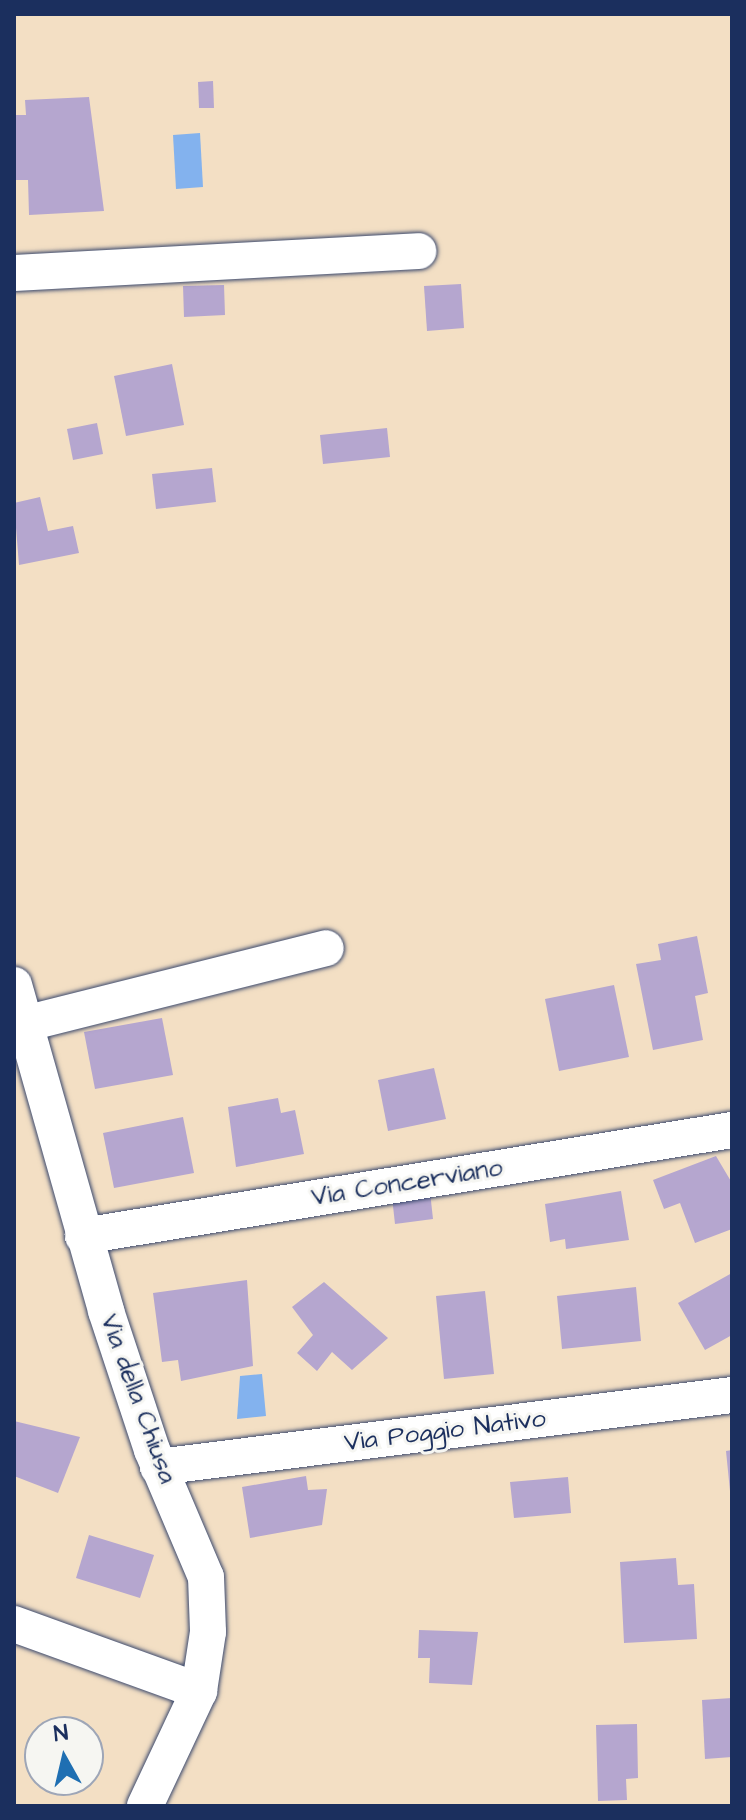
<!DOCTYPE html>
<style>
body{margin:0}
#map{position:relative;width:746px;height:1820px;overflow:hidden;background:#f3dfc4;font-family:"Architects Daughter",sans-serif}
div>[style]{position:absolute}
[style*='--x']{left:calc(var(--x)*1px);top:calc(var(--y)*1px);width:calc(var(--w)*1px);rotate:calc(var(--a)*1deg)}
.water>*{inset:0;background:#83b2ee}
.building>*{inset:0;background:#b5a6cf}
.roads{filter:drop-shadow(0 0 2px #3b496d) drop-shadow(0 0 2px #3b496d)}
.minor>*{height:36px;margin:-18px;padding:0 18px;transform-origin:18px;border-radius:18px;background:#fff}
span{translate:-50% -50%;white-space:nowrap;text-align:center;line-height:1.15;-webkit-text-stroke:6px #f6f6f2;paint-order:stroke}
.street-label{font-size:26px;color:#1b2f5e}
.frame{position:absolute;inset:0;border:16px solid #1b2f5e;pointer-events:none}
.north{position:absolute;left:24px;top:1716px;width:80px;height:80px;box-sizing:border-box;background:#f6f6f2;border:2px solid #9ea6b7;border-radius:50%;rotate:352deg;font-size:22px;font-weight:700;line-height:32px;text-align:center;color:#1b2f5e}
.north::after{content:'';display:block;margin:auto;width:28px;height:36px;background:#1f6fb2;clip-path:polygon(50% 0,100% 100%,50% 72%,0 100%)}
</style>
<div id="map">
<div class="water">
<i style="clip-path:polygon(200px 133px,203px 187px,176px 189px,173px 135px)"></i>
<i style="clip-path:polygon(262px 1374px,266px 1416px,237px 1419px,240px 1376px)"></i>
</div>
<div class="building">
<i style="clip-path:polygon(213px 81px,214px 108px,199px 108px,198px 82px)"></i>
<i style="clip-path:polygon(89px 97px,104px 211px,29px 215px,28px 180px,14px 180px,14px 115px,26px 115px,25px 100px)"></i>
<i style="clip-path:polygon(461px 284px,464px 328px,427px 331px,424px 286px)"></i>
<i style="clip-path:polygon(224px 285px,225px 315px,184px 317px,183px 286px)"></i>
<i style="clip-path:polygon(172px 364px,184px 425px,126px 436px,114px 376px)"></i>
<i style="clip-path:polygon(97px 423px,103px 454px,73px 460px,67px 429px)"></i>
<i style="clip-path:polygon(387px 428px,390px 457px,323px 464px,320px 435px)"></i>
<i style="clip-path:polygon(212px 468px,216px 502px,156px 509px,152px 474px)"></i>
<i style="clip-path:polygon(40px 497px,48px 531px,73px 526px,79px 553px,19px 565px,14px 503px)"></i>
<i style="clip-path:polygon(697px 936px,708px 993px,695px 996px,703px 1040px,653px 1050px,636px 964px,661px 960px,658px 944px)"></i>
<i style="clip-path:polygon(614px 985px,629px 1057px,559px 1071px,545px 999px)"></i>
<i style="clip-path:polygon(162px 1018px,173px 1075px,95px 1089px,84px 1032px)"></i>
<i style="clip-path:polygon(434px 1068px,446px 1119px,388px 1131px,378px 1080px)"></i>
<i style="clip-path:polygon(278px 1098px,281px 1113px,295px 1110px,304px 1154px,236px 1167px,228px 1107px)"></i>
<i style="clip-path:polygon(183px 1117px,194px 1173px,114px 1188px,103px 1133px)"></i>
<i style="clip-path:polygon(716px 1156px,732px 1183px,732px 1229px,695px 1243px,680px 1203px,664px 1209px,653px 1180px)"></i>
<i style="clip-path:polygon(621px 1191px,629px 1240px,566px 1249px,565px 1239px,550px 1242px,545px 1204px)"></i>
<i style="clip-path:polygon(430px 1192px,433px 1219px,395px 1224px,392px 1197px)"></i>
<i style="clip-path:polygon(732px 1273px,732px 1335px,705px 1350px,678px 1303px)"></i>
<i style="clip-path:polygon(247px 1280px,253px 1366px,181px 1381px,178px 1360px,162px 1362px,153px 1293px)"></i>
<i style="clip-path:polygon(324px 1282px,388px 1338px,352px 1370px,332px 1352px,317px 1371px,297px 1353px,313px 1335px,292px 1307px)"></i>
<i style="clip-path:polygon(636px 1287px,641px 1341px,562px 1349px,557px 1296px)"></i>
<i style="clip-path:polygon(485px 1291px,494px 1374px,444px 1379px,436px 1296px)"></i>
<i style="clip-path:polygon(14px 1421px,80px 1437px,58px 1493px,14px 1476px)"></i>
<i style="clip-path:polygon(732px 1450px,732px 1491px,730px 1491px,726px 1451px)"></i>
<i style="clip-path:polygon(306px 1476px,308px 1490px,327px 1489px,322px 1525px,250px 1538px,242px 1487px)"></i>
<i style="clip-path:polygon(568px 1477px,571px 1513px,514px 1518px,510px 1482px)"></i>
<i style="clip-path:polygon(89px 1535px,154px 1555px,140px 1598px,76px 1578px)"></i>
<i style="clip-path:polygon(676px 1558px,678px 1585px,694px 1584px,697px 1639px,624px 1643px,620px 1562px)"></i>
<i style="clip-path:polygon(419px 1630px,478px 1632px,472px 1685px,429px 1683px,430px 1658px,418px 1658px)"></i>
<i style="clip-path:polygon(732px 1698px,732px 1757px,705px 1759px,702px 1700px)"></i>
<i style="clip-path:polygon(637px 1724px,638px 1778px,626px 1779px,627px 1800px,598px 1801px,596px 1725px)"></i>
</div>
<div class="roads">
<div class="minor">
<i style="--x:14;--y:273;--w:405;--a:-3.1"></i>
<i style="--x:14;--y:985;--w:339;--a:74.2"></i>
<i style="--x:106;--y:1311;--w:146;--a:71.7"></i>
<i style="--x:152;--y:1450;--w:138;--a:67"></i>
<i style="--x:206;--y:1577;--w:55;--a:87.9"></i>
<i style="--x:208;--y:1632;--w:60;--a:98.7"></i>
<i style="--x:199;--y:1691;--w:127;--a:115.2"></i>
<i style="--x:24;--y:1024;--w:311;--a:-14.1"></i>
<i style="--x:83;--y:1236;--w:658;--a:-9.28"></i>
<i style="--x:158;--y:1467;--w:578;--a:-7.15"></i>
<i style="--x:14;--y:1624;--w:197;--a:19.9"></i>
</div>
</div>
<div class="street-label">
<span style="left:407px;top:1183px;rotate:-9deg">Via Concerviano</span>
<span style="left:138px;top:1399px;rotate:70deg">Via della Chiusa</span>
<span style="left:445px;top:1431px;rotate:-7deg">Via Poggio Nativo</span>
</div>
<div class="frame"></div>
<div class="north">N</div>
</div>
